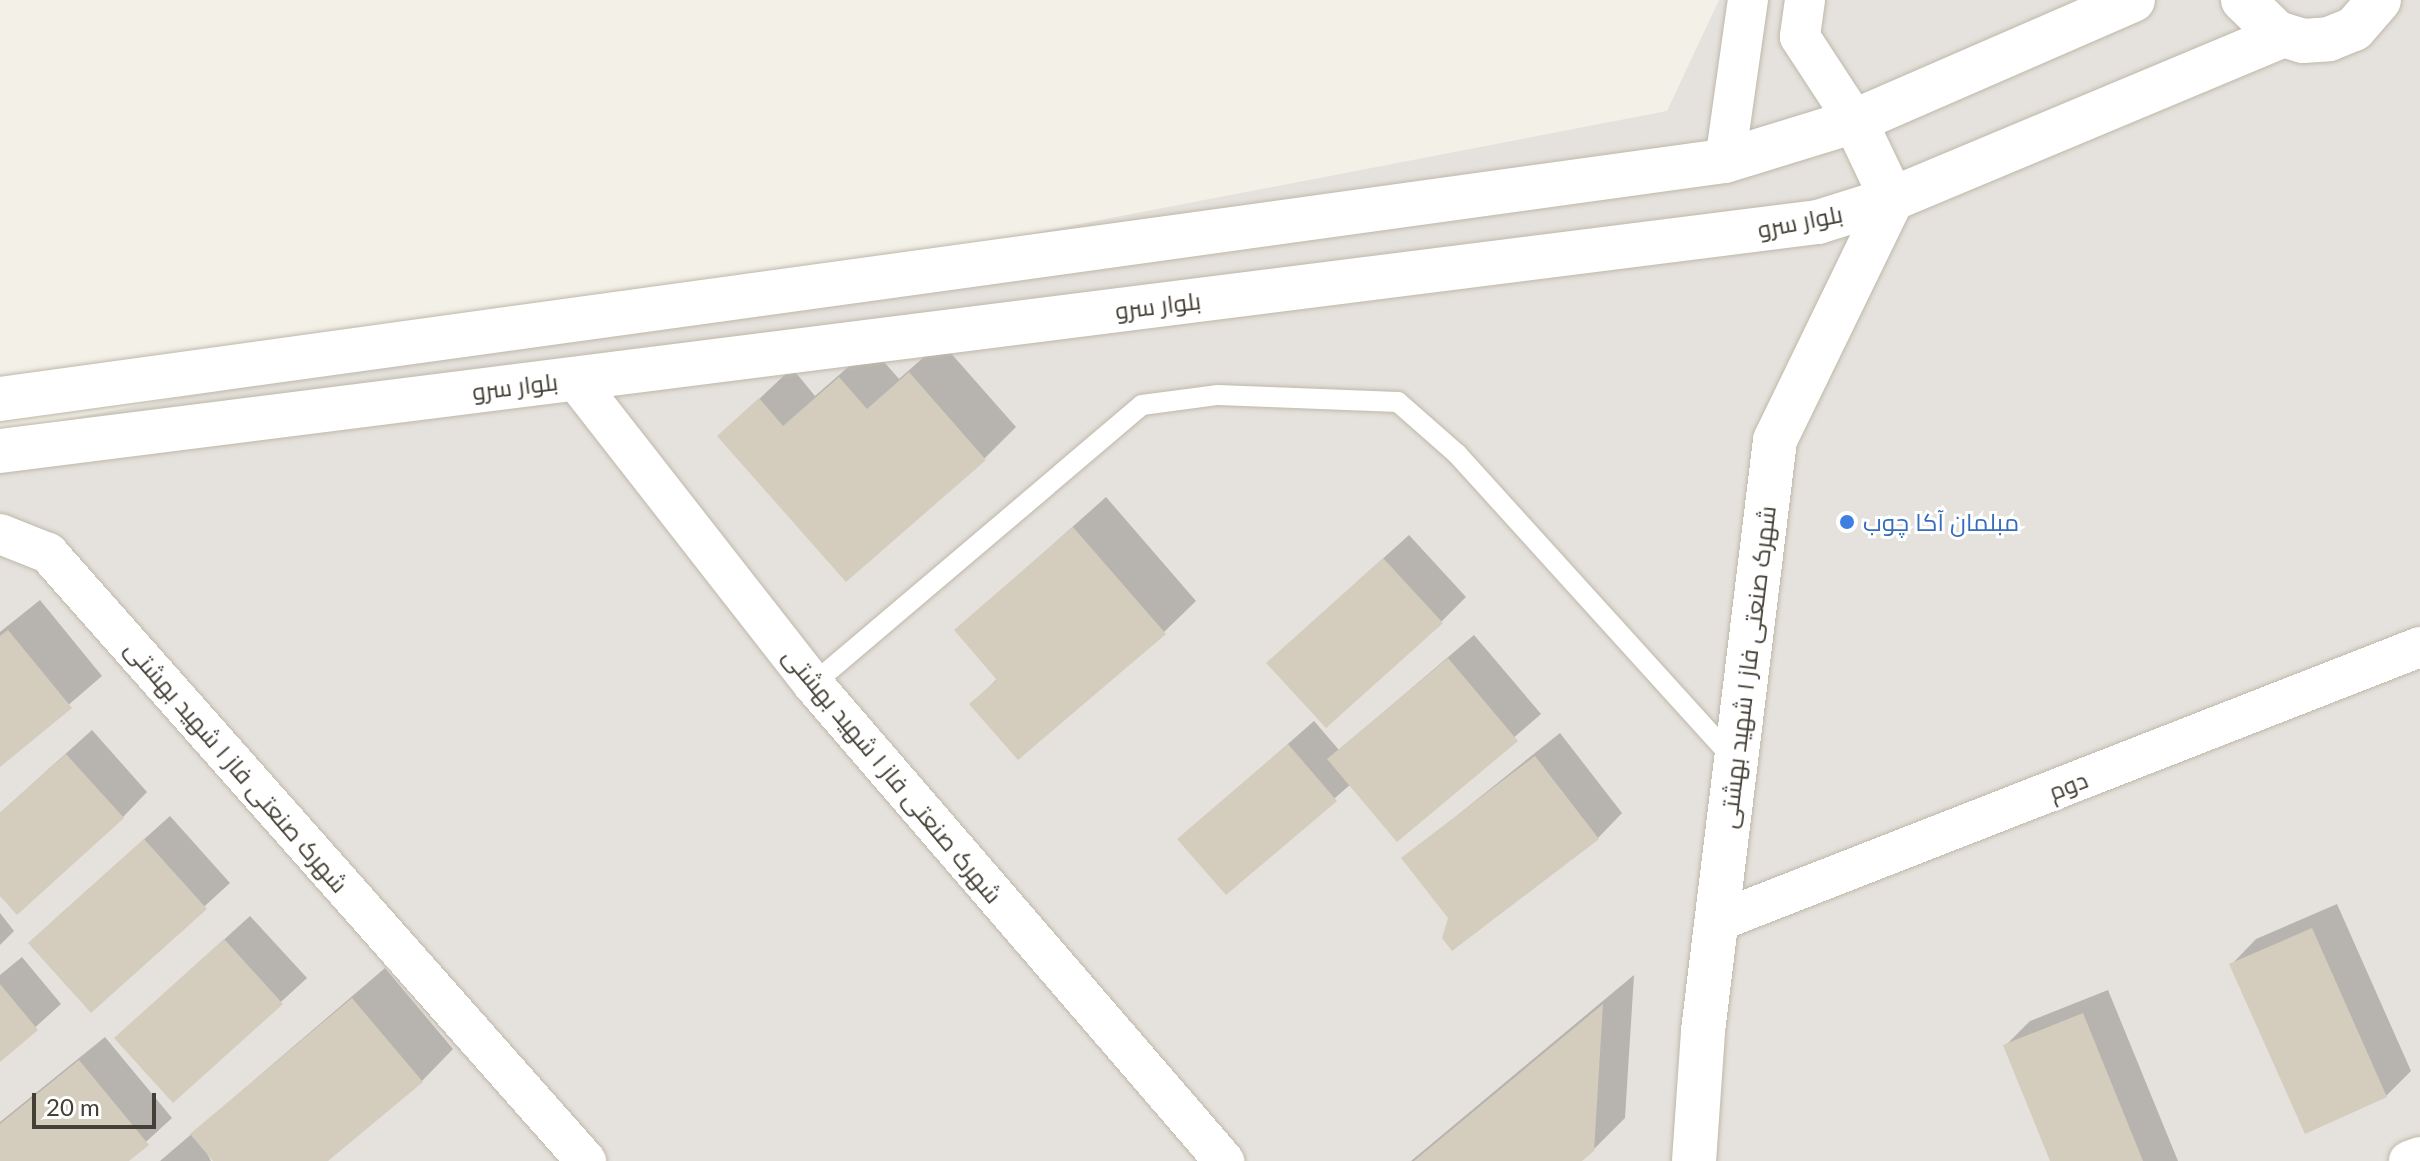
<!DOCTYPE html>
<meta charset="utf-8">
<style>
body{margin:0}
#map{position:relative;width:2420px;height:1161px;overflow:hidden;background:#f3f0e7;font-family:Lato,Cairo,sans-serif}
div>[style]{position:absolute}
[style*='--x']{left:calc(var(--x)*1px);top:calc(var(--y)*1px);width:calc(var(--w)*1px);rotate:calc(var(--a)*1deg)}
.industrial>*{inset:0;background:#e5e1dc}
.shadow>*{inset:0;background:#0003}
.building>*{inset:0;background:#d4ccbd}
.roads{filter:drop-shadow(0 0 2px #beb8aa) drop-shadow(0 0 2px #beb8aa)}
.service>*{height:20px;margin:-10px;padding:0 10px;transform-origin:10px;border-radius:10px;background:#fff}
.minor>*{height:40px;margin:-20px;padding:0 20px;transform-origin:20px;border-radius:20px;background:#fff}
.tertiary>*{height:44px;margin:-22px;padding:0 22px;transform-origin:22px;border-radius:22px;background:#fff}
.dots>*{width:22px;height:22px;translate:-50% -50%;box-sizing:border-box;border:4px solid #fff;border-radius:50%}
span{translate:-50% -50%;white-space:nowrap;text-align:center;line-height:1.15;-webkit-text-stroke:6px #fff;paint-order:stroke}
.street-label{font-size:24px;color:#454036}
.shop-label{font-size:24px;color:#366cbe}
.left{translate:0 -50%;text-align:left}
.scale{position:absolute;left:32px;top:1093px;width:124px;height:36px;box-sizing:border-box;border:4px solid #454036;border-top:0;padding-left:10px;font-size:24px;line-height:28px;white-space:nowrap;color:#454036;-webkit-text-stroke:6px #fff;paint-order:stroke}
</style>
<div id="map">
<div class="industrial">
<i style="clip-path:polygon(1719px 0,2420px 0,2420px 1161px,0 1161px,0 432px,1667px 111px)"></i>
</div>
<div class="shadow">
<i style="clip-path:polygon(941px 342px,1016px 427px,985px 458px,720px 436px,792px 368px,815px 396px,871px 347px,899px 379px)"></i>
<i style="clip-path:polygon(1106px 497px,1196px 601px,1164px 632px,972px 704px,998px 678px,957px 630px)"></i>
<i style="clip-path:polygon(1409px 535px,1466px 597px,1442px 621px,1294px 639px)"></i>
<i style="clip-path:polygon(40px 600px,102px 676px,0 764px,0 632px)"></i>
<i style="clip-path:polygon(1474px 635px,1541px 714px,1397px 839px,1351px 784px,1226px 893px,1180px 839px,1314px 721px,1339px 750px)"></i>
<i style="clip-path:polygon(92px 730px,147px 792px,123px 817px,0 893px,0 813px)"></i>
<i style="clip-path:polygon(1560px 733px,1622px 813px,1598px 838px,1450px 918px,1404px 858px)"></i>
<i style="clip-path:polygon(170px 816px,230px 883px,91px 1010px,55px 919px)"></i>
<i style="clip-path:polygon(2337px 904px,2411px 1071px,2386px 1096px,2232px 964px,2256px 939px)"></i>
<i style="clip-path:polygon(0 913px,14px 931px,0 945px)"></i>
<i style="clip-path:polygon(250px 916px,307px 978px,173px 1101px,142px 1014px)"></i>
<i style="clip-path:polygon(22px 957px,61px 1004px,0 1059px,0 975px)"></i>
<i style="clip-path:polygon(385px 968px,453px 1049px,422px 1081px,325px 1161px,216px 1161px,202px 1144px,211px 1161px,160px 1161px)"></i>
<i style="clip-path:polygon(1634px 975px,1625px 1118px,1593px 1150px,1579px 1161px,1411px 1161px)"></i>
<i style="clip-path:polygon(2108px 990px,2178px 1161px,2052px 1161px,2005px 1046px,2030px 1021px)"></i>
<i style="clip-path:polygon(105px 1037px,172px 1118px,125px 1161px,0 1161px,0 1122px)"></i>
</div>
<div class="building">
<i style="clip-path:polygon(909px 372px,986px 460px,846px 582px,717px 436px,759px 398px,783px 426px,839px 377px,867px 409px)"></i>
<i style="clip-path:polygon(1073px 527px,1166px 634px,1018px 760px,969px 704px,997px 680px,954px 630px)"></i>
<i style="clip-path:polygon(1383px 558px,1443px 623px,1326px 728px,1266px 663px)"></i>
<i style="clip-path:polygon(8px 630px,72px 708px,0 767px,0 636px)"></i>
<i style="clip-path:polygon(1448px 658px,1518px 741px,1397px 842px,1327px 759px)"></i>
<i style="clip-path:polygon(1288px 744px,1337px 801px,1226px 895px,1177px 839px)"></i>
<i style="clip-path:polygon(66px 754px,124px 818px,17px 915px,0 896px,0 813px)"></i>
<i style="clip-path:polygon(1535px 756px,1599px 839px,1452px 951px,1442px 938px,1448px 918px,1401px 858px)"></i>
<i style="clip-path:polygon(144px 839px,207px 909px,91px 1013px,28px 943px)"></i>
<i style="clip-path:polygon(2312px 928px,2387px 1097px,2305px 1134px,2229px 964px)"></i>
<i style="clip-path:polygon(224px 939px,283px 1004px,173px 1103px,114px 1038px)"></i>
<i style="clip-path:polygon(0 984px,38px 1030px,0 1062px)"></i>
<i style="clip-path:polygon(352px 998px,423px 1082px,328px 1161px,213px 1161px,190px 1134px)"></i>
<i style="clip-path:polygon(1603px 1004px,1594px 1151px,1582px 1161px,1414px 1161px)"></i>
<i style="clip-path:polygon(2083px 1013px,2143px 1161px,2050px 1161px,2003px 1045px)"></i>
<i style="clip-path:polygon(79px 1060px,149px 1145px,129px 1161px,0 1161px,0 1124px)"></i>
</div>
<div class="roads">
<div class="service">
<i style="--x:813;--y:684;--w:431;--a:-40.3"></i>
<i style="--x:1142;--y:405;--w:77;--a:-7.5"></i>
<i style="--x:1218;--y:395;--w:180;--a:2.2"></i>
<i style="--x:1398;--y:402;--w:79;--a:41.4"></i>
<i style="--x:1457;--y:454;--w:412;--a:47.8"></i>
</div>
<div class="minor">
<i style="--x:1805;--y:0;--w:37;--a:98"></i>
<i style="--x:1800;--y:37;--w:100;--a:56.8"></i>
<i style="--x:1725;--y:161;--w:163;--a:-81.9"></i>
<i style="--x:574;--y:378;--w:388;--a:52"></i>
<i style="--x:813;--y:684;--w:630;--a:49.25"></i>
<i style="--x:0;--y:534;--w:52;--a:21.6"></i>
<i style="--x:48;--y:553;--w:812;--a:48.5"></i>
<i style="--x:1716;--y:922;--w:756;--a:-21.34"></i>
<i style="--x:2409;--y:1161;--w:12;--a:-20"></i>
</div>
<div class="tertiary">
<i style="--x:2243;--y:0;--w:47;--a:44.1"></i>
<i style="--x:2277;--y:33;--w:27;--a:17"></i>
<i style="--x:2303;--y:41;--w:26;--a:-4"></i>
<i style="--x:2329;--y:39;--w:27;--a:-22"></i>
<i style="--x:2354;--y:29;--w:38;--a:-49"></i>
<i style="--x:0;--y:399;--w:1741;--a:-7.86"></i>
<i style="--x:1725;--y:161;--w:136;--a:-17.1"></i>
<i style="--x:1855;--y:121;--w:303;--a:-23.5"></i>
<i style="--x:0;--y:451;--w:1832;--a:-7.18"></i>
<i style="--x:1818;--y:222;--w:77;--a:-17.3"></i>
<i style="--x:1892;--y:199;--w:425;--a:-22.7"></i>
<i style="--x:1694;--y:1161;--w:130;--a:-86"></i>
<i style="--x:1703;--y:1031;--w:595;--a:-83.05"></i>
<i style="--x:1775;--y:440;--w:268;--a:-64.1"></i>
<i style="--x:1892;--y:199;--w:86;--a:-115.4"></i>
</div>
</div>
<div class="dots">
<i style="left:1847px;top:522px;background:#3f7fe0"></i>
</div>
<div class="street-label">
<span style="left:1800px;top:221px;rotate:-11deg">بلوار سرو</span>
<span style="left:1158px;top:305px;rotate:-7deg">بلوار سرو</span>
<span style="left:515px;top:386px;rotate:-7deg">بلوار سرو</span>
<span style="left:1747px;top:667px;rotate:-83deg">شهرک صنعتی فاز ۱ شهید بهشتی</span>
<span style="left:237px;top:766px;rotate:49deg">شهرک صنعتی فاز ۱ شهید بهشتی</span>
<span style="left:893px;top:775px;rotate:50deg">شهرک صنعتی فاز ۱ شهید بهشتی</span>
<span style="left:2068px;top:785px;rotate:-21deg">دوم</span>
</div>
<div class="shop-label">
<span class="left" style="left:1863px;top:522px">مبلمان آکا چوب</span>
</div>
<div class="scale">20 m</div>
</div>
